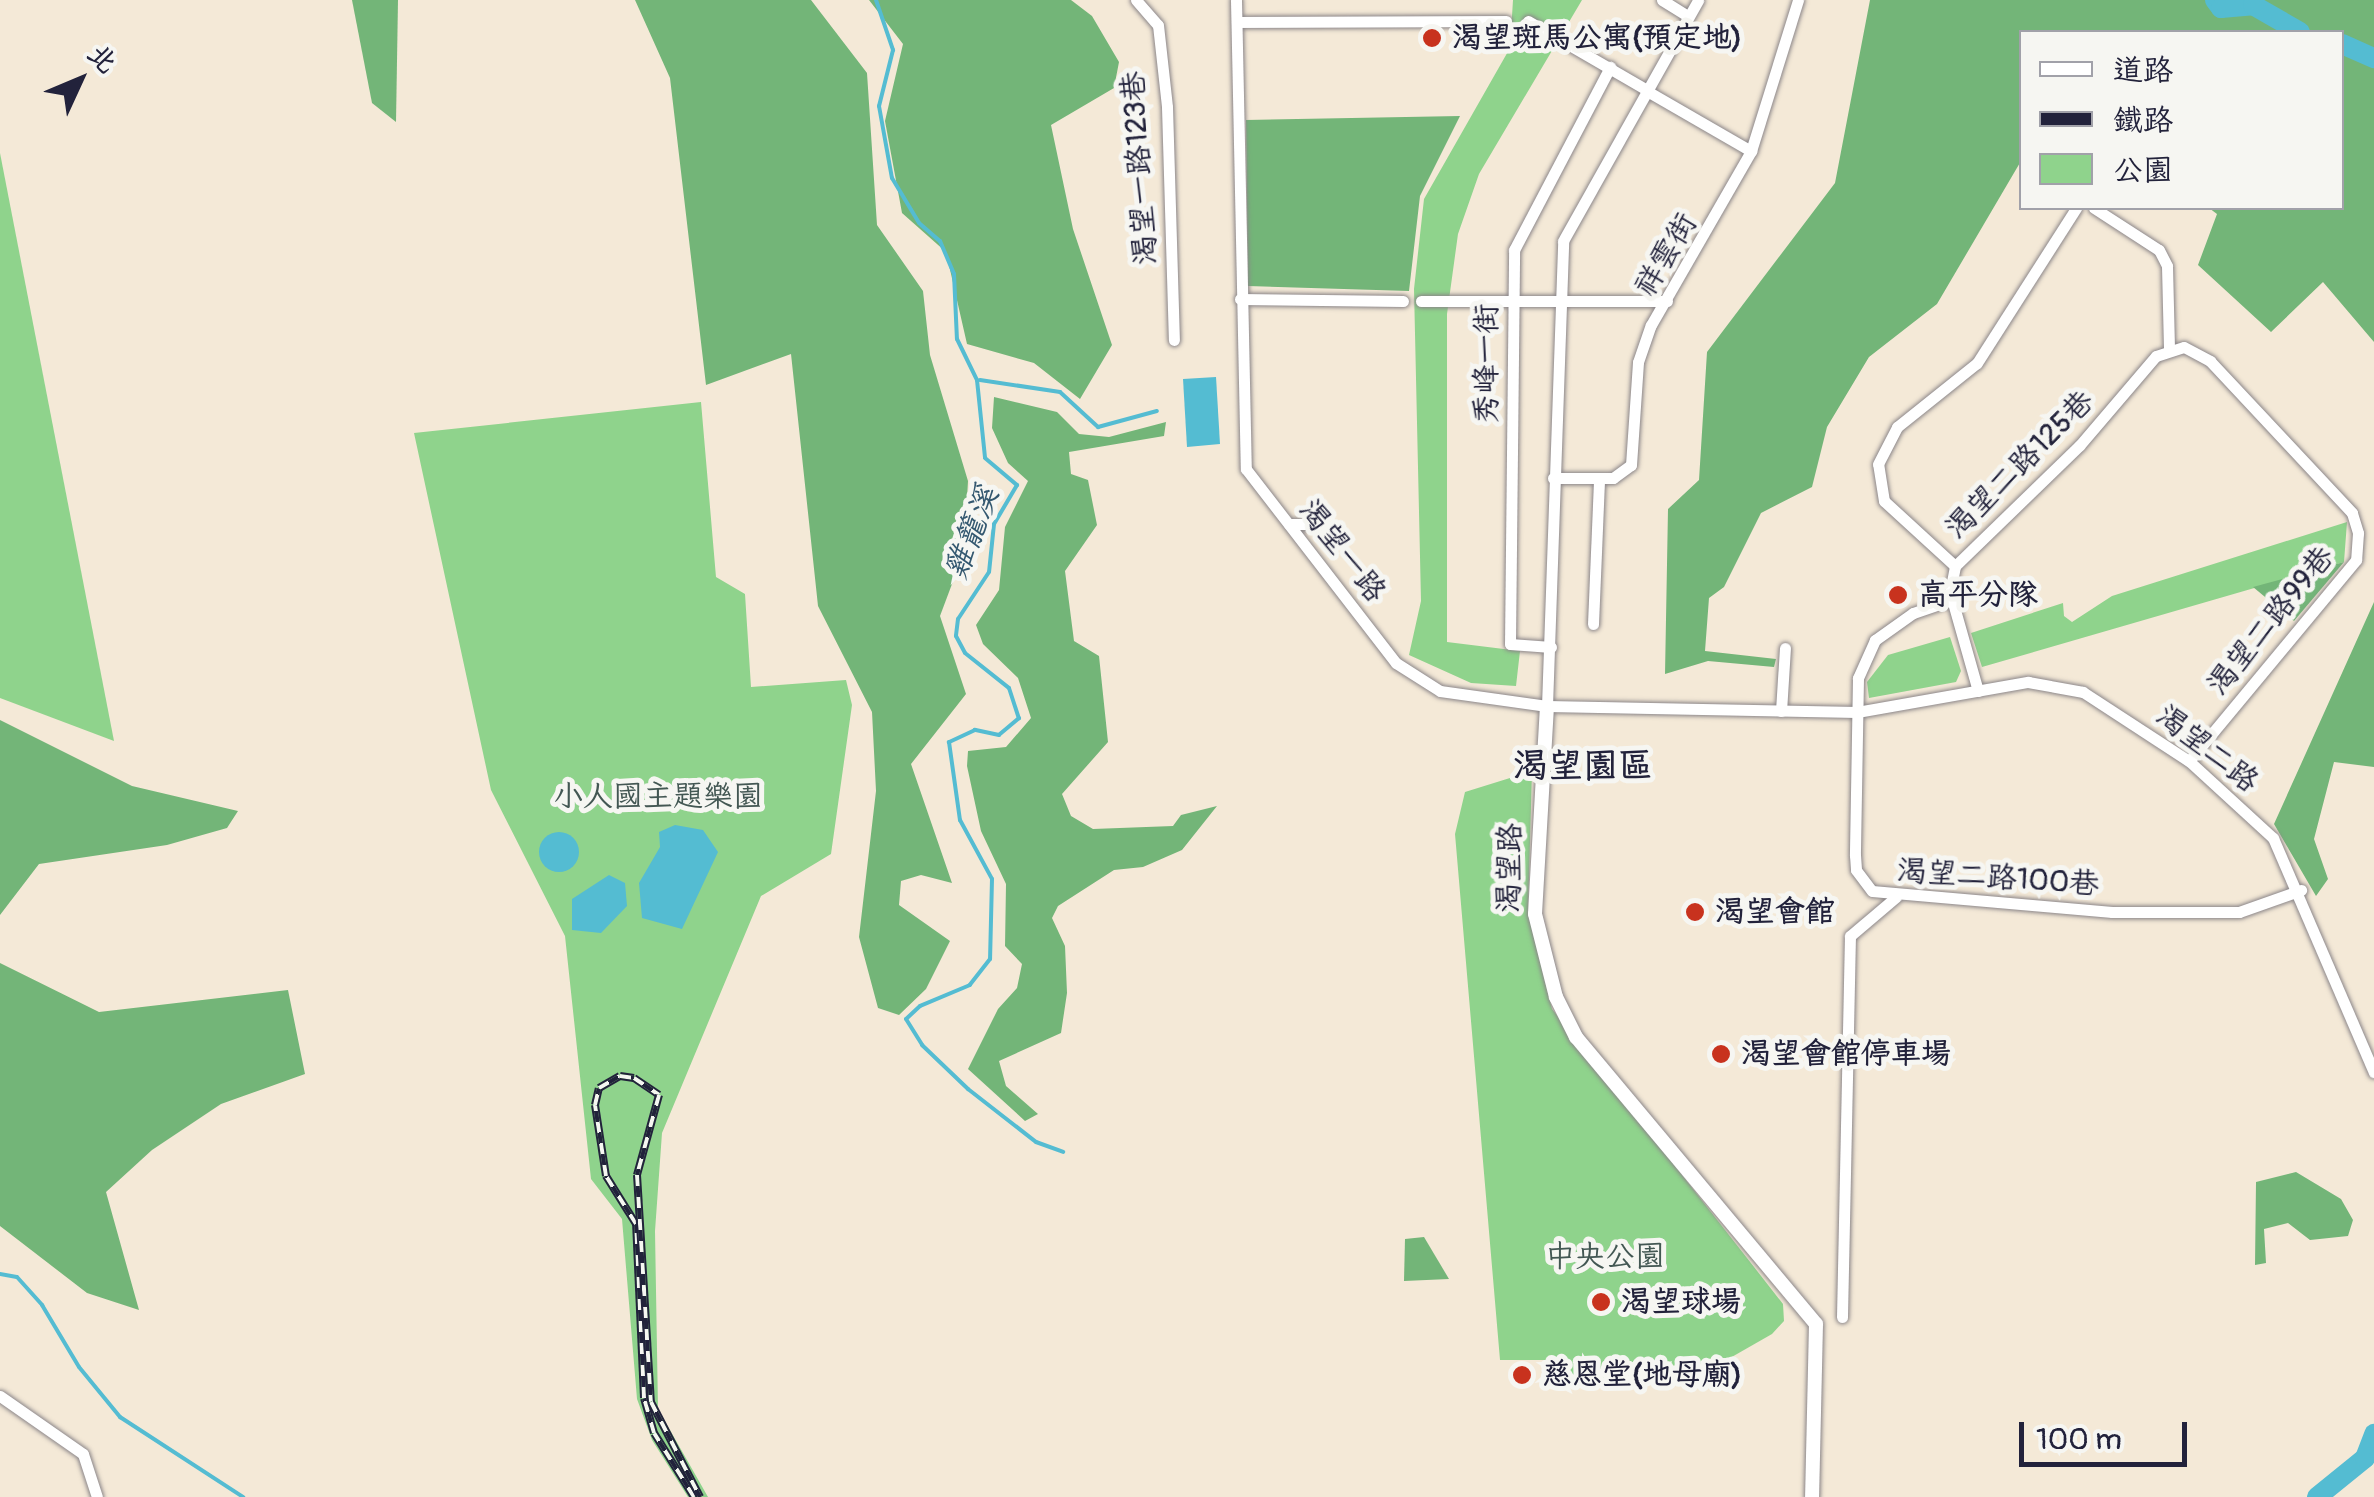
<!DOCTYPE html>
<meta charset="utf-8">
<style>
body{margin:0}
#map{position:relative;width:2374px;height:1497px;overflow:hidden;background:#f4e9d7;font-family:Pangolin,"LXGW WenKai TC",sans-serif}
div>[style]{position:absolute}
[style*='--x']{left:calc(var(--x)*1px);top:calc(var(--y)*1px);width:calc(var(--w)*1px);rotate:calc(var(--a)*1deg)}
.green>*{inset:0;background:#8fd38c}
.forest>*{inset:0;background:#73b578}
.water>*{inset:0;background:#54bcd2}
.round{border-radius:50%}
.stream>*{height:4px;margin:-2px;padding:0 2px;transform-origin:2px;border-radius:2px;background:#54bcd2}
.river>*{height:20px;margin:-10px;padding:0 10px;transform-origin:10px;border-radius:10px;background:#54bcd2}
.roads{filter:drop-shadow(0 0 2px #8b8689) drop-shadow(0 0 2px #8b8689)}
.minor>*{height:11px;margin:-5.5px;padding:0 5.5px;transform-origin:5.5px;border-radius:5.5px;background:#fff}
.tertiary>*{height:14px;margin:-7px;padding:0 7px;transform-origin:7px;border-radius:7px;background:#fff}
.rail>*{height:8px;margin-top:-4px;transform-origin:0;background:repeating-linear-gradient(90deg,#f6f6f2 0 11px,#22223b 0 22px);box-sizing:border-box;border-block:2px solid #22223b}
.dots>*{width:28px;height:28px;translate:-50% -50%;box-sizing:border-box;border:5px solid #f6f6f2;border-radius:50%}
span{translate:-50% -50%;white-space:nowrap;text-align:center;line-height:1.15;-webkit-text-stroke:10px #f6f6f2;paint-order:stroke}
.poi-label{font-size:30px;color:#22223b;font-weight:700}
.left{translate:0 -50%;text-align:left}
.street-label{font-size:30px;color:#22223b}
.park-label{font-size:30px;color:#435753}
.water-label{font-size:32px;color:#345870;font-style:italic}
.quarter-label{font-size:35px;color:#22223b;font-weight:700}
.legend{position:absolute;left:2019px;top:30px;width:325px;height:180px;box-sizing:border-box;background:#f6f6f2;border:2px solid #a1a1a9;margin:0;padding:12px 18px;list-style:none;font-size:30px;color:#22223b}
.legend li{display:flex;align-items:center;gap:20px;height:50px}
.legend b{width:50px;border:2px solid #a1a1a9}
.north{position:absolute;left:30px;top:30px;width:100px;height:100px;-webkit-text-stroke:8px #f6f6f2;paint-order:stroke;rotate:46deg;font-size:28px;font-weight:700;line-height:40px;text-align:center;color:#22223b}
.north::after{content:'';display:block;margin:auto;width:35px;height:45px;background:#22223b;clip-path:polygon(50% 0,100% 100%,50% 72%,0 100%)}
.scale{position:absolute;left:2019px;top:1422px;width:168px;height:45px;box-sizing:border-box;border:5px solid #22223b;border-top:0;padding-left:12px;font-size:30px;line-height:35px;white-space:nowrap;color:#22223b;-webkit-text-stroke:8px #f6f6f2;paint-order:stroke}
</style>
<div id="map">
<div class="green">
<i style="clip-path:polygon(1513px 0,1582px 0,1479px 174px,1458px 234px,1447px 314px,1447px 642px,1520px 651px,1516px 686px,1471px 683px,1409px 655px,1421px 601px,1414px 289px,1424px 199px,1510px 48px)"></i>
<i style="clip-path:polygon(0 153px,114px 741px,0 698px)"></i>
<i style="clip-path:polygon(701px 402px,716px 577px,745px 594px,751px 687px,846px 680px,852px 705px,831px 854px,761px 896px,662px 1133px,655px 1231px,658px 1409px,708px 1497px,688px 1497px,652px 1440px,637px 1399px,622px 1219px,591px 1179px,565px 936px,491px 790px,414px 433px)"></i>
<i style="clip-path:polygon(2347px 522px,2344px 562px,1982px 667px,1971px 633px,2063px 603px,2064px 616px,2072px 622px,2112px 596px)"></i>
<i style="clip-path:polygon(1950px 637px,1961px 671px,1956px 682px,1869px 698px,1867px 682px,1888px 655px)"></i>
<i style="clip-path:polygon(1532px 771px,1528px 913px,1552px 1009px,1783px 1304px,1784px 1321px,1772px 1334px,1723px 1362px,1654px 1367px,1569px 1386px,1562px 1360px,1500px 1360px,1455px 834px,1465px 792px)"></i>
</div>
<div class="forest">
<i style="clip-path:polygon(352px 0,398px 0,396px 122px,372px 103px)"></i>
<i style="clip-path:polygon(635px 0,811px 0,867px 73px,877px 225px,923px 291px,930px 355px,968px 481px,964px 552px,940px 616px,966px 694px,911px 764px,952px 883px,921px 875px,901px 881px,899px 905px,950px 941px,926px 989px,899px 1015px,878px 1008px,859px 937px,876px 791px,872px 712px,818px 606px,791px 354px,706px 385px,670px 78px)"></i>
<i style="clip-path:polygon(869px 0,1071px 0,1092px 16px,1119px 62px,1114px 88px,1051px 125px,1073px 229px,1112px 345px,1080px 399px,1034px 363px,967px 344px,946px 252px,902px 213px,885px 121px,903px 44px)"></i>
<i style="clip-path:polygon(1870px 0,2374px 0,2374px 342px,2323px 282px,2271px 332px,2198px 265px,2217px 214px,2209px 208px,2342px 208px,2342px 32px,2022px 32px,2021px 161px,1937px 304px,1869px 357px,1827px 427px,1812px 487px,1761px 513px,1724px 587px,1709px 598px,1705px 651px,1776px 659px,1774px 667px,1708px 661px,1665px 674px,1668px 509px,1699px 480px,1707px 352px,1835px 183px)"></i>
<i style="clip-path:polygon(1460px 116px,1420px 196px,1409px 291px,1248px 286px,1246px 120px)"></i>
<i style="clip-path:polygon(994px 397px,1057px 412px,1079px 434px,1109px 437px,1166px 422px,1164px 436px,1069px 452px,1071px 474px,1088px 480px,1097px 525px,1065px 571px,1074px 641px,1099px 656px,1108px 742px,1062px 794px,1071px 816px,1093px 829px,1173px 826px,1181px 815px,1217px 806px,1182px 850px,1143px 867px,1114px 870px,1058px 906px,1052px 918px,1065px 946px,1067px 993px,1061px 1033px,999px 1061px,1006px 1086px,1038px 1114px,1025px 1121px,968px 1069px,998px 1009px,1017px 988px,1022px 964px,1005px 946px,1006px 884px,981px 831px,967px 766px,968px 751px,1006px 747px,1031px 718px,1018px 678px,983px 644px,976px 625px,999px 590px,1005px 527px,1028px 481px,1008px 463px,992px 428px)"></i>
<i style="clip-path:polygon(2344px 562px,2294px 621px,2253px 587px)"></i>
<i style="clip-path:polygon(2374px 602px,2374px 767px,2334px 762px,2314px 839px,2328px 879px,2316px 896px,2274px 824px)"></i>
<i style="clip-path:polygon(0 720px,132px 786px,238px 811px,227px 828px,167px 845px,39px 864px,0 915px)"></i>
<i style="clip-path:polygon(0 963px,99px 1012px,288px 990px,305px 1074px,221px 1104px,152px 1150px,106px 1192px,139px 1310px,87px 1293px,0 1226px)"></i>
<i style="clip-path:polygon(2296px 1172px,2341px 1199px,2353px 1220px,2348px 1236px,2310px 1240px,2288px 1223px,2264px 1229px,2266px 1263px,2255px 1265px,2256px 1182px)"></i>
<i style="clip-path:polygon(1424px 1237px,1449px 1279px,1404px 1281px,1405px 1239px)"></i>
</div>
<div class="water">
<i style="clip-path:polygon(1216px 377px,1220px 444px,1187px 447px,1183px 379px)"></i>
<i style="clip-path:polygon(675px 825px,703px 830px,718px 852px,682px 929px,642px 918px,639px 883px,660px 847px,659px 832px)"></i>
<i class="round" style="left:539px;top:832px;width:40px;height:40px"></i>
<i style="clip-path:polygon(609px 875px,625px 883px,627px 906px,601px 933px,572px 930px,572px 899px)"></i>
</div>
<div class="stream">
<i style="--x:876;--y:0;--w:53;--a:71.2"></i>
<i style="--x:893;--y:50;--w:58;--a:104"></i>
<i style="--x:879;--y:106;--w:73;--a:79.8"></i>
<i style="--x:892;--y:178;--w:52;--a:59"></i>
<i style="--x:919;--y:223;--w:28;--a:41"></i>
<i style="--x:940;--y:241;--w:36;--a:67"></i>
<i style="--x:954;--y:274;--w:65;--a:87.4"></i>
<i style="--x:957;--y:339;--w:46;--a:64"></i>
<i style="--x:977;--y:380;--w:78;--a:84.1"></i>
<i style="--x:985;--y:458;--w:42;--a:40.2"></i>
<i style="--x:1017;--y:485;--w:45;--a:120.5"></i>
<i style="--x:994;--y:524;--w:48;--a:95.9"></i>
<i style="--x:989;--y:572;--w:56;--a:123.4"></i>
<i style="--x:958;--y:619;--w:17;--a:97"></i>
<i style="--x:956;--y:636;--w:19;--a:62"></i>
<i style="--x:965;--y:653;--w:56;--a:38.5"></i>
<i style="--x:1009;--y:688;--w:32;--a:72"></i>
<i style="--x:1019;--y:718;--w:26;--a:140"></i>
<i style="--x:999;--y:735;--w:25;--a:-168"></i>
<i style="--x:975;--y:730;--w:29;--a:155"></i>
<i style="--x:949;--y:742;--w:79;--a:82"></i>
<i style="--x:960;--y:820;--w:67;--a:61.5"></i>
<i style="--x:992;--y:879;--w:80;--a:91.4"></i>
<i style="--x:990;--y:959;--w:33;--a:128"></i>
<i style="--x:970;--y:985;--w:54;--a:157.2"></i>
<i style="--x:920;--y:1006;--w:19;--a:137"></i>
<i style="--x:906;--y:1019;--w:31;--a:58"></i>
<i style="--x:922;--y:1045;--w:64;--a:43.7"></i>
<i style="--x:968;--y:1089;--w:86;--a:37.9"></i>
<i style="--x:1036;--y:1142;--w:29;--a:20"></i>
<i style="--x:980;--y:380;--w:81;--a:8.5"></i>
<i style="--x:1060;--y:392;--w:52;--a:42.6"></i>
<i style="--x:1098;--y:427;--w:61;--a:-15.2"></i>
<i style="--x:0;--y:1274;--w:17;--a:10"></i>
<i style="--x:17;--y:1277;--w:38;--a:48"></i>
<i style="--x:42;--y:1305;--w:72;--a:59.2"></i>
<i style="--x:79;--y:1367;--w:65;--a:50.6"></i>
<i style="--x:120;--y:1417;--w:147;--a:33"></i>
</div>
<div class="river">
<i style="--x:2215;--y:0;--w:10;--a:53"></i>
<i style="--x:2221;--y:8;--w:32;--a:-5"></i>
<i style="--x:2253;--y:5;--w:54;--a:29.9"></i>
<i style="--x:2342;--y:44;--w:35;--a:24"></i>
<i style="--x:2317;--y:1497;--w:62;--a:-39.1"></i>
<i style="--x:2365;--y:1458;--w:26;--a:-69"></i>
</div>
<div class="roads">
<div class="minor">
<i style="--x:1136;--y:0;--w:33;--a:49"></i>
<i style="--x:1158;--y:25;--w:82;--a:83.7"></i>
<i style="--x:1167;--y:107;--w:233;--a:88.3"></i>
<i style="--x:1236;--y:0;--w:469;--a:88.8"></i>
<i style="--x:1246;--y:469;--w:245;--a:52.3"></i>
<i style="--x:1396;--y:663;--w:52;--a:32.5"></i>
<i style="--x:1440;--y:691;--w:108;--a:8"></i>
<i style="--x:1547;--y:706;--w:310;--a:1.1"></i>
<i style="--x:1857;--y:712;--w:174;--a:-10"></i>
<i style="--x:2028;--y:682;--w:56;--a:10.3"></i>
<i style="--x:2083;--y:692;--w:126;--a:33.1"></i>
<i style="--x:2189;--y:761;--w:114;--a:42.5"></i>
<i style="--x:2273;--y:838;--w:255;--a:66.7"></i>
<i style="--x:1662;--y:0;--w:31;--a:32"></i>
<i style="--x:1528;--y:21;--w:138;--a:30.1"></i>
<i style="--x:1237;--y:22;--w:269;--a:-0.2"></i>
<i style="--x:1647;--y:91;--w:120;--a:30"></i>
<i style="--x:2094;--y:208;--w:77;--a:32.9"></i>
<i style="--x:2159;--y:250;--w:18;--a:63"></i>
<i style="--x:2167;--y:266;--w:83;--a:88.6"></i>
<i style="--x:1240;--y:299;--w:163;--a:0.7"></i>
<i style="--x:1421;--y:301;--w:246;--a:0"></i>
<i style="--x:1553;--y:478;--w:60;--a:0"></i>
<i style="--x:1613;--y:478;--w:22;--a:-36"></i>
<i style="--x:1631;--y:465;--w:103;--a:-86.1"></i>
<i style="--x:1638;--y:362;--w:39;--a:-71"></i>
<i style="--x:1651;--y:325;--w:201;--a:-60.1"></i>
<i style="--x:1751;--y:151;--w:158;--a:-72.7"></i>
<i style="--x:1289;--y:524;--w:16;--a:0"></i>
<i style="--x:1955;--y:566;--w:96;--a:-137.5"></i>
<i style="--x:1884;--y:501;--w:37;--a:-99"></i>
<i style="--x:1878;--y:464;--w:42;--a:-62.8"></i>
<i style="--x:1897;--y:427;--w:102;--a:-38.7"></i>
<i style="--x:1977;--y:363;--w:184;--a:-57.4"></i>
<i style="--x:1951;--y:600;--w:40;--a:161.1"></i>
<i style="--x:1913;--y:613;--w:47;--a:144.6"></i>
<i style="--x:1875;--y:640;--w:42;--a:114.1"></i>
<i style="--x:1858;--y:678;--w:177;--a:91"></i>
<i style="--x:1855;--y:855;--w:15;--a:86"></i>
<i style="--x:1856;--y:870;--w:26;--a:53"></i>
<i style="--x:1872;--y:891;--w:241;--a:5"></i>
<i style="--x:2112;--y:912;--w:127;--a:0"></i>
<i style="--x:2239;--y:912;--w:66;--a:-19.5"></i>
<i style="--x:1593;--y:624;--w:144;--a:-87.6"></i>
<i style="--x:1551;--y:647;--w:41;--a:-175.8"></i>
<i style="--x:1510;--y:644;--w:394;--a:-89.4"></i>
<i style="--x:1514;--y:250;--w:207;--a:-62.3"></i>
<i style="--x:1978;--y:691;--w:103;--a:-105.8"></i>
<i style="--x:1950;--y:592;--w:26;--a:-79"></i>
<i style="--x:1955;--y:566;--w:173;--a:-44.1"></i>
<i style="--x:2079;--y:446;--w:118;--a:-49.5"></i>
<i style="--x:2156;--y:356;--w:29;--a:-18"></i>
<i style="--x:2184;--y:347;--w:30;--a:28"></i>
<i style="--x:2210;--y:361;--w:208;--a:46.9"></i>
<i style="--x:2352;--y:513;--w:21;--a:73"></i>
<i style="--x:2358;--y:533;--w:27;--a:94"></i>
<i style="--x:2356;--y:560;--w:261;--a:129.7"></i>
<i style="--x:1547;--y:706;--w:465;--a:-88"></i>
<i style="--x:1563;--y:241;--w:276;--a:-60.7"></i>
<i style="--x:1781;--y:711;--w:63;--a:-86.4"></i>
<i style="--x:1842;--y:1317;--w:381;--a:-88.8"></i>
<i style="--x:1850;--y:936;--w:60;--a:-40.3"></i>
<i style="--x:0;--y:1396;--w:101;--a:34.9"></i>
<i style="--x:83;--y:1454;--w:45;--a:72"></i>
</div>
<div class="tertiary">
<i style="--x:1547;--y:706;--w:208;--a:93.3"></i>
<i style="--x:1535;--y:914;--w:86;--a:75.8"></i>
<i style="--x:1556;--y:997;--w:45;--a:63.4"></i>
<i style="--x:1576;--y:1037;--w:374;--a:50.1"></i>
<i style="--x:1816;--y:1324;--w:173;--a:91.3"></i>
</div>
</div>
<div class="rail">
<i style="--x:694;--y:1497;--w:75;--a:-122"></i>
<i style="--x:654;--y:1433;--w:36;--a:-106"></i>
<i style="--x:644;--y:1398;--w:174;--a:-92.6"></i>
<i style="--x:636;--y:1224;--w:57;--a:-122"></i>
<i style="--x:606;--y:1176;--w:72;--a:-98.8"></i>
<i style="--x:595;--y:1105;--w:17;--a:-77"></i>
<i style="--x:599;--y:1088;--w:24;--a:-30"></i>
<i style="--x:620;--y:1076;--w:14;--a:8"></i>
<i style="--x:634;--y:1078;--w:30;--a:34"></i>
<i style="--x:659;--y:1095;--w:83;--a:105.4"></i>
<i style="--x:637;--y:1175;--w:227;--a:86.5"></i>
<i style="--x:651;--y:1402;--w:107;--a:62.7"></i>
</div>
<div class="dots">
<i style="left:1432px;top:38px;background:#c8321e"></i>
<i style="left:1898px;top:595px;background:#c8321e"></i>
<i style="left:1695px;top:912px;background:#c8321e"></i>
<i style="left:1721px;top:1054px;background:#c8321e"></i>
<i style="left:1601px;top:1302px;background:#c8321e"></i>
<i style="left:1522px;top:1375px;background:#c8321e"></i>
</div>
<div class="poi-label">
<span class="left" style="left:1452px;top:38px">渴望斑馬公寓(預定地)</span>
<span class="left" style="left:1918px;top:595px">高平分隊</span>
<span class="left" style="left:1715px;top:912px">渴望會館</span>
<span class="left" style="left:1741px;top:1054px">渴望會館停車場</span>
<span class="left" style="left:1621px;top:1302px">渴望球場</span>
<span class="left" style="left:1542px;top:1375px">慈恩堂(地母廟)</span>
</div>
<div class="street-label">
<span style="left:1140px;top:168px;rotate:-94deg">渴望一路123巷</span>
<span style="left:1666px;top:255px;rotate:-59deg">祥雲街</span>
<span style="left:1487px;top:364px;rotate:-90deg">秀峰一街</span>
<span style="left:2020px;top:465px;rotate:-45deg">渴望二路125巷</span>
<span style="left:1342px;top:551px;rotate:52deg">渴望一路</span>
<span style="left:2271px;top:621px;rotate:-51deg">渴望二路99巷</span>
<span style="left:2207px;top:749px;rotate:38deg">渴望二路</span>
<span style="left:1510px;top:868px;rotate:-89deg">渴望路</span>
<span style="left:1998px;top:878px;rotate:4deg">渴望二路100巷</span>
</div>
<div class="park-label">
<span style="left:658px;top:797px">小人國主題樂園</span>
<span style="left:1605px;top:1257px">中央公園</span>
</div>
<div class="water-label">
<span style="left:972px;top:533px;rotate:-69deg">雞籠溪</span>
</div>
<div class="quarter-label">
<span style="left:1583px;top:766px">渴望園區</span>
</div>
<ul class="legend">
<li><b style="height:12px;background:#fff"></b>道路</li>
<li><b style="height:12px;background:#22223b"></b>鐵路</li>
<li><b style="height:28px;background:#8fd38c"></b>公園</li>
</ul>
<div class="north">北</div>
<div class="scale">100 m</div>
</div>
